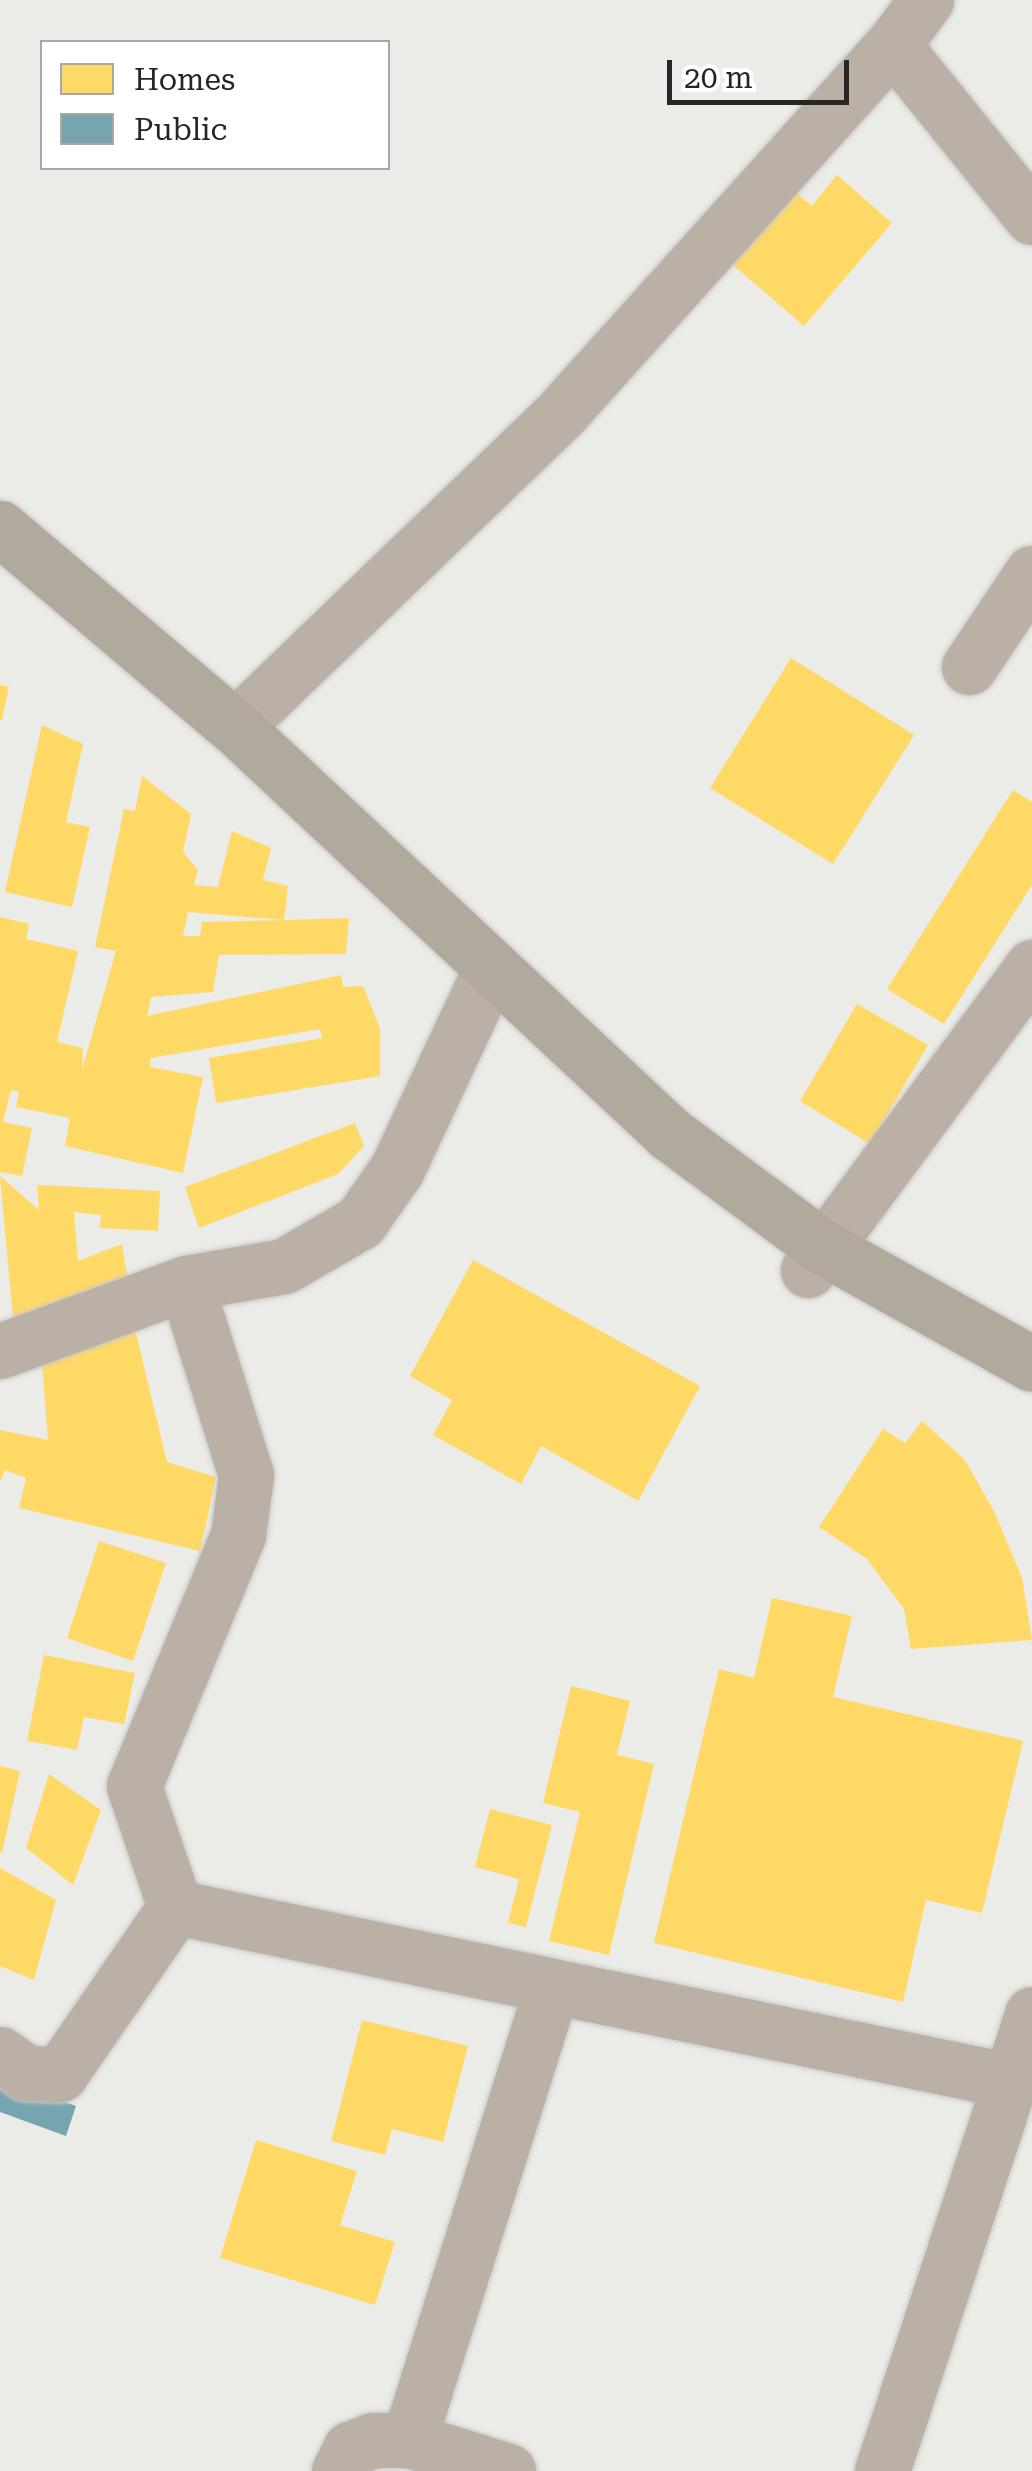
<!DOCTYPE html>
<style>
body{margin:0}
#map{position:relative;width:1032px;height:2471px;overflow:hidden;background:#ebebe7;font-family:"Roboto Serif",serif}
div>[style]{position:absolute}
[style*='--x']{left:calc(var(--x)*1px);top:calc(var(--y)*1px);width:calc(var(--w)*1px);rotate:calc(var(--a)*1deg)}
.homes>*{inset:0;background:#ffd966}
.public>*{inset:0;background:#76a5af}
.roads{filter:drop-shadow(0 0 2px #c7c7c5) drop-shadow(0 0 2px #c7c7c5)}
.minor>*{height:55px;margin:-27.5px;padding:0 27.5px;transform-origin:27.5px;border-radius:27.5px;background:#bbb0a6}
.major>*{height:55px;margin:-27.5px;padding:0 27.5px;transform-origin:27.5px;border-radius:27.5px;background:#b2a99d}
span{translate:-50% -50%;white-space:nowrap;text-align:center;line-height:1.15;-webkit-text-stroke:10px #fff;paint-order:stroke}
.legend{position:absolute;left:40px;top:40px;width:350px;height:130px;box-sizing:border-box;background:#fff;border:2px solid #a9a8a7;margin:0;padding:12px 18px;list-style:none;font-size:30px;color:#272624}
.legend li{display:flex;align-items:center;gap:20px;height:50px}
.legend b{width:50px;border:2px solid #a9a8a7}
.scale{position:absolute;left:667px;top:60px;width:182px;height:45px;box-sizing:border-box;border:5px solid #272624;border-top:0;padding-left:12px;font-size:30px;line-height:35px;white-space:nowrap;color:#272624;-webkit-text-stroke:8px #fff;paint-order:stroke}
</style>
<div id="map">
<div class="homes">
<i style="clip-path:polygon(837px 175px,892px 223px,804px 326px,725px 258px,787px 185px,812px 206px)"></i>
<i style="clip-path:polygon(791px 658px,914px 735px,833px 864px,710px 788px)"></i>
<i style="clip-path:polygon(0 685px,9px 687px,2px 720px,0 720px)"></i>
<i style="clip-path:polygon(42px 725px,83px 744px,66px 822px,90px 827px,72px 907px,5px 892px)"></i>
<i style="clip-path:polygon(evenodd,142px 776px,191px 814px,183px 852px,198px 870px,194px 885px,218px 887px,232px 831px,271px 848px,263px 880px,288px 886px,284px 920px,349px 918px,346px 954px,219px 955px,213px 992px,151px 997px,147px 1016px,341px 975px,343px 987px,363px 986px,380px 1028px,380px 1076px,216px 1103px,209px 1058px,322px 1038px,320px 1029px,151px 1058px,150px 1067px,203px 1077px,183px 1173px,65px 1146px,70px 1118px,16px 1107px,19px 1092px,11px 1090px,3px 1122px,32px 1128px,22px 1176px,0 1172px,0 917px,29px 924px,26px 939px,78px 951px,57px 1042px,83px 1048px,82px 1070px,116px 951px,95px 947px,124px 809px,135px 811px,142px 776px,188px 912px,284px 920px,202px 922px,200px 936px,183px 936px,188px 912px)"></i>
<i style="clip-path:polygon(1013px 790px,1032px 802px,1032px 885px,944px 1024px,887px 989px)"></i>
<i style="clip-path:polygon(857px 1004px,928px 1045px,870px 1144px,800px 1101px)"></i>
<i style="clip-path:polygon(355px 1123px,364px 1146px,338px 1174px,199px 1228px,185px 1187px)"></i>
<i style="clip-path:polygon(0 1176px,39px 1210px,37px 1185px,160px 1191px,158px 1231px,100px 1228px,101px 1215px,74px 1212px,78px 1261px,122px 1244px,127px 1275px,13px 1318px)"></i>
<i style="clip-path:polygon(473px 1260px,700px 1386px,638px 1501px,541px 1446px,521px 1484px,433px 1435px,452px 1400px,410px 1376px)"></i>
<i style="clip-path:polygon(132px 1317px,167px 1462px,216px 1477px,200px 1551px,19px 1508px,26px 1478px,5px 1470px,0 1482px,0 1430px,48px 1440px,41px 1353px)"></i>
<i style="clip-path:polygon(922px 1421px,965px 1460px,995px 1513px,1022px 1578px,1032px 1640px,911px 1649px,904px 1609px,867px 1559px,819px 1527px,883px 1429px,905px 1443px)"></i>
<i style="clip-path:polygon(99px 1541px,166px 1563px,133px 1661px,67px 1638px)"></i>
<i style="clip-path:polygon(772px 1598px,852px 1616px,833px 1697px,1023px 1741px,982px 1913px,926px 1900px,903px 2002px,654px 1943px,719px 1669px,754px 1678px)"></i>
<i style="clip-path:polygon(44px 1655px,135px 1673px,124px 1724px,84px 1717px,77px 1750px,27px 1741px)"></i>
<i style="clip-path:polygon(571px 1686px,630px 1701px,617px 1755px,654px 1764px,609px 1955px,549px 1941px,580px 1812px,543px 1803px)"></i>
<i style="clip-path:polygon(0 1766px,20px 1771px,2px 1853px,0 1852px)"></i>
<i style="clip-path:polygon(49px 1774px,101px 1810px,73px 1885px,26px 1848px)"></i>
<i style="clip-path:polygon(490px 1809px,552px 1825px,526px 1927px,508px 1923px,519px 1879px,475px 1867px)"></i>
<i style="clip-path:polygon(0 1868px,56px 1900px,34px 1980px,0 1966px)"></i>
<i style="clip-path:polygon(362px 2020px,468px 2046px,443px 2142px,392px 2129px,385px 2155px,331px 2141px)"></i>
<i style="clip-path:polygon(256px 2140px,357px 2171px,340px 2225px,395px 2242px,375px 2305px,220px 2258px)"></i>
</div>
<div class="public">
<i style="clip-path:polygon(0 2079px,76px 2106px,66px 2136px,0 2112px)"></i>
</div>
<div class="roads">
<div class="minor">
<i style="--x:893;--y:45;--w:56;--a:-53.7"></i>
<i style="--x:969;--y:667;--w:113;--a:-56.2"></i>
<i style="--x:235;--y:727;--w:454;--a:-43.9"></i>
<i style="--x:562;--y:412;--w:494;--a:-48"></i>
<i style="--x:893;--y:45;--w:221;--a:51.1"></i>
<i style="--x:808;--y:1270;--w:377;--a:-53.5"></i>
<i style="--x:0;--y:1351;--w:198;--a:-20.1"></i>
<i style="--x:186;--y:1283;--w:99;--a:-9.8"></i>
<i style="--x:284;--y:1266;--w:88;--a:-30.1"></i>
<i style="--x:360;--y:1222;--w:65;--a:-55.1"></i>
<i style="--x:397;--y:1169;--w:222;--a:-64.9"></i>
<i style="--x:175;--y:1907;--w:128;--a:-108.7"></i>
<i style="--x:134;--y:1786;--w:272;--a:-67.5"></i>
<i style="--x:238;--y:1535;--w:61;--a:-82.4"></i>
<i style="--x:246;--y:1475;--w:201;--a:-107.4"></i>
<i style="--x:0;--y:2054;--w:32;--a:36"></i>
<i style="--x:26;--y:2073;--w:34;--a:2"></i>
<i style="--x:60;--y:2074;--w:203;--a:-55.4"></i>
<i style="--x:175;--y:1907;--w:385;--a:11.8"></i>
<i style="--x:409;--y:2440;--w:476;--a:-72.5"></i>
<i style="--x:552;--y:1986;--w:474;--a:11.7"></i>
<i style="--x:339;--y:2471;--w:25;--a:-63"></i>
<i style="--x:350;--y:2449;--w:25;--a:-21"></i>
<i style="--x:373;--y:2440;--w:36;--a:0"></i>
<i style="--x:409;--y:2440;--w:104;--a:17.4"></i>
<i style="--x:882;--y:2471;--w:481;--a:-71.8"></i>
</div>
<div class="major">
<i style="--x:0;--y:528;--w:308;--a:40.3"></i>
<i style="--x:235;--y:727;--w:596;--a:43.1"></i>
<i style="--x:670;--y:1134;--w:192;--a:36.5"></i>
<i style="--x:824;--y:1248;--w:238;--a:29.1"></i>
</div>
</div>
<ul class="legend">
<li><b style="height:28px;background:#ffd966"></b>Homes</li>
<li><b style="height:28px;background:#76a5af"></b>Public</li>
</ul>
<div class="scale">20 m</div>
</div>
